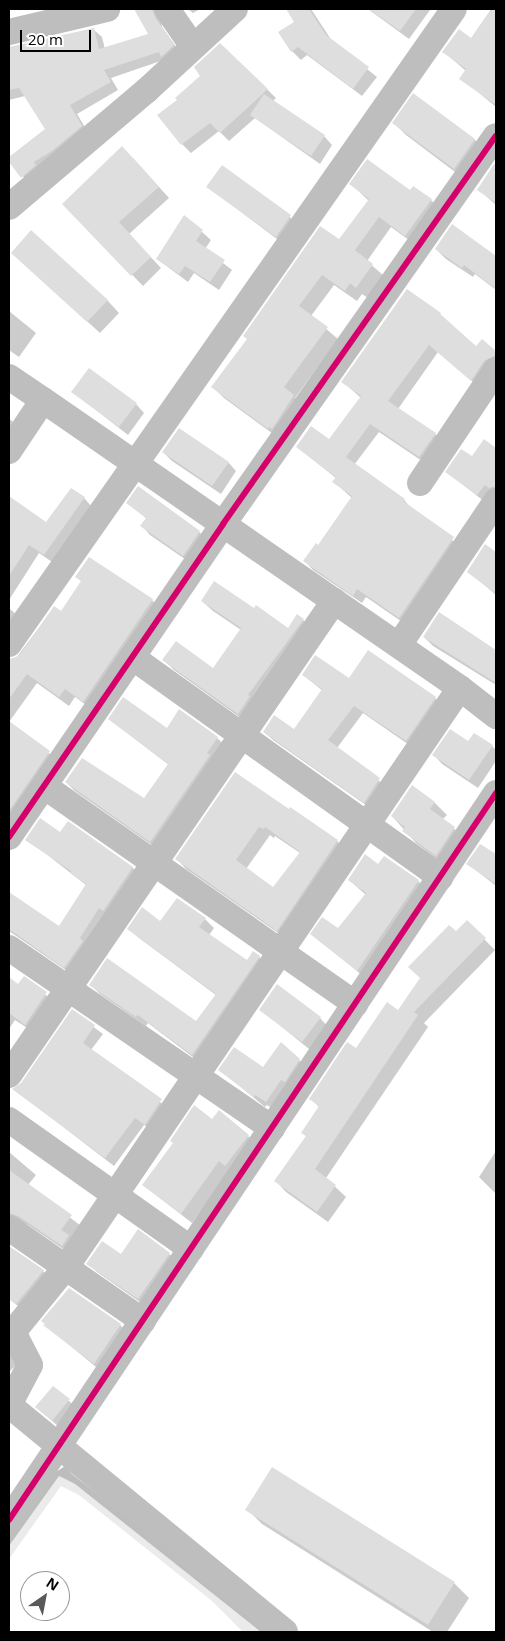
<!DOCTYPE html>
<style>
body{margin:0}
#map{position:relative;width:505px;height:1641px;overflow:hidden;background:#fff;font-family:"Open Sans",sans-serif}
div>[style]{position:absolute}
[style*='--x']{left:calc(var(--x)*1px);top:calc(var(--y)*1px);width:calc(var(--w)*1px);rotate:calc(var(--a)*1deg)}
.green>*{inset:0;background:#ebebeb}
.water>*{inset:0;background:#bdbdbd}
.shadow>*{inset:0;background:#0003}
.building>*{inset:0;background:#dedede}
.street>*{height:26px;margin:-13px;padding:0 13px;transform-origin:13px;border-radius:13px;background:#bebebe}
.cycleway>*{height:6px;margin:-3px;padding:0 3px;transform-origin:3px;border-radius:3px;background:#d6006c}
span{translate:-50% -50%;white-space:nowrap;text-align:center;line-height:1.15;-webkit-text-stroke:4.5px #fff;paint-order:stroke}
.frame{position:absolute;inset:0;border:10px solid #000;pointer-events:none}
.north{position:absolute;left:20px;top:1571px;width:50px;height:50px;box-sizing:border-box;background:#fff;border:1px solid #999;border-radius:50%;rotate:33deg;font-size:14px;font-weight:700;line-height:20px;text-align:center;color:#000}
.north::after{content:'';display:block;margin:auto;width:18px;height:22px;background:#595959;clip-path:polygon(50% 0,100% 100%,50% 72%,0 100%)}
.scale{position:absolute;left:20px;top:30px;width:71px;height:22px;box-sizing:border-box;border:2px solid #000;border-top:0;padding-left:6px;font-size:15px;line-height:18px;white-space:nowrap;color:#000;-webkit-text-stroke:4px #fff;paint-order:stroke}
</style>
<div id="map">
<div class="green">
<i style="clip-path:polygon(59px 1476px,75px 1484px,261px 1632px,243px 1632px,212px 1601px,79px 1495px,61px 1486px,9px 1559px,9px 1546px)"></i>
</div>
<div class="water">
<i style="clip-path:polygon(65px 1466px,72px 1474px,272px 1632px,261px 1632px,75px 1484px,59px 1476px,9px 1546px,9px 1535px,53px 1474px)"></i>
</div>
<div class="shadow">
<i style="clip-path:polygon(147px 9px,157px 9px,161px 13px,162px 27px,181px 54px,111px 78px,118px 90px,77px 114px,89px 134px,30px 185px,9px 159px,46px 130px,25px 96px,9px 100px,9px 48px,93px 29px,102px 37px,105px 49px,150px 34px,138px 14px)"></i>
<i style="clip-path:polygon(188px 9px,200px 9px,193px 13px)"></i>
<i style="clip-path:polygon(287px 9px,311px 9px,332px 41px,377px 77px,362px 96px,307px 55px,301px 60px,292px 51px,296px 22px)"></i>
<i style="clip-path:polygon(368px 9px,429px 9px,430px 10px,409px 39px)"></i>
<i style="clip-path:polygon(492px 9px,496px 9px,496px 107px,461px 78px,466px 71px,444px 52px,472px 39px)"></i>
<i style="clip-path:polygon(220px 44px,276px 98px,273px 101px,324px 136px,332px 145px,320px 164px,255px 118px,229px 141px,219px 131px,191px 153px,182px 144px,159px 116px,179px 100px,202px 76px)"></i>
<i style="clip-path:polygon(414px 95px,475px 140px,487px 152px,467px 181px,406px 135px,394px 123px)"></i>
<i style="clip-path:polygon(133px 158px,169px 198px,129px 234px,161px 268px,143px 286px,64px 204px)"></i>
<i style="clip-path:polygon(495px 166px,496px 167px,496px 205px,478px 189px)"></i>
<i style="clip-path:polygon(222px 167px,299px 224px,285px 245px,208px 187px)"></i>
<i style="clip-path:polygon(351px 184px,411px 192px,431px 200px,442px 211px,417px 246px,391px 227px,367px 261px,384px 276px,368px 298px,362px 294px,357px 301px,334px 285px,311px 316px,338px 339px,295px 398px,304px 407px,280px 439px,224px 398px,213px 387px,339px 241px,369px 201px)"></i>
<i style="clip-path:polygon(185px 217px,211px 240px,205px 249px,232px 270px,219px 290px,194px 273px,188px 282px,157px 259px)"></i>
<i style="clip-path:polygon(452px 226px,496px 258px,496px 290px,475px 274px,473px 277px,446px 259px,436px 249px)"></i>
<i style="clip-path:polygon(25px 265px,107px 300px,119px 313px,100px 333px)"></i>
<i style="clip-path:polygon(407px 290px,440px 314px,476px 347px,482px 341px,496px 353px,496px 367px,480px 388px,438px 352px,398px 409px,435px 434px,444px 442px,428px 465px,379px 432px,354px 465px,404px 500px,412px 509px,461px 547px,408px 626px,366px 597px,362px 603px,313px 570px,305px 561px,319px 547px,352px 498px,334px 482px,336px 478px,297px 447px,329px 441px,361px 398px,343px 382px)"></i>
<i style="clip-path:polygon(9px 311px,36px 333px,19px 357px,9px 350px)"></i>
<i style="clip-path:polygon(73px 392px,136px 404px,144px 413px,128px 435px)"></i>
<i style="clip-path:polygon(9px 418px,21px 430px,9px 449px)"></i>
<i style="clip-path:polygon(484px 441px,496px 450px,496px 499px,490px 506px,447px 472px,472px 458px)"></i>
<i style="clip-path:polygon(163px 452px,228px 462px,236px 471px,221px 494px,172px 461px)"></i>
<i style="clip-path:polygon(9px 497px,46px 523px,84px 498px,93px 508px,55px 564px,39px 553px,9px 600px)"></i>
<i style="clip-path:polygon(128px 503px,199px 532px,208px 540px,192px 564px,150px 535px,142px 526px,147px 519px)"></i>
<i style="clip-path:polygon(486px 546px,496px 554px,496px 595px,468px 571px)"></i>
<i style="clip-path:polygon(89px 558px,152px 600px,162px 610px,93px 710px,75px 697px,69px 706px,37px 683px,9px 722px,9px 660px,16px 658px,54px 608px,61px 613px,82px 582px,76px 576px)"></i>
<i style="clip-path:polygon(202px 601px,255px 610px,289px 629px,303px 620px,313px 630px,249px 724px,174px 670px,164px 660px,213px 670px,241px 630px,213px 611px)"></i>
<i style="clip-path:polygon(9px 608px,23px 621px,9px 644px)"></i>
<i style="clip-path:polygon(439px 614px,496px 653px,496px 685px,433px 646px,424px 637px)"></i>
<i style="clip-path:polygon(303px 675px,349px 680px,435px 698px,444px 706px,415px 749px,363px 713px,337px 748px,388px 788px,373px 810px,273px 740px,264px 732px,294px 731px,323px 691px)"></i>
<i style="clip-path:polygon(109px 719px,217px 738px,226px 746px,159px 850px,75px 791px,66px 782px,144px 800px,169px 765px)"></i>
<i style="clip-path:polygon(9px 723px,59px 761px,9px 834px)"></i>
<i style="clip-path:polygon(469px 743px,492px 746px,496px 750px,496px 761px,478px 788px,442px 764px,434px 755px)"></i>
<i style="clip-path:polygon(434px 802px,447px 815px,443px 819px,467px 840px,448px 867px,416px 843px,392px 816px)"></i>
<i style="clip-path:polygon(evenodd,291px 808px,337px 841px,347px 851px,287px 939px,186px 869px,177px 859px,291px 808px,270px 835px,274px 838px,275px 836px,300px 853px,274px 889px,246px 869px,270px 835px)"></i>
<i style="clip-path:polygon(68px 823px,133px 868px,141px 877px,73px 975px,9px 931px,9px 893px,59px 927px,86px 885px,27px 839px,60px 833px)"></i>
<i style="clip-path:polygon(481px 845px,496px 856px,496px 886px,468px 864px)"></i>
<i style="clip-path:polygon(378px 866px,418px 881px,428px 892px,369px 981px,312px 934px,338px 930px,366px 895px,349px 880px)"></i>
<i style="clip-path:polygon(205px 919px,214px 928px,209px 935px,248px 962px,259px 957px,268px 966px,202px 1064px,148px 1023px,146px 1026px,100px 994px,91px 985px,196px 1022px,216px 995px,139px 938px,129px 929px,160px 922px)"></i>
<i style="clip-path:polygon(467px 922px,495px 950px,424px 1023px,428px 1027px,326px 1178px,346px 1197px,328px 1222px,286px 1192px,276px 1181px,307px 1137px,303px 1133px,319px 1107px,311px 1099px,356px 1049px,399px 1012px)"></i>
<i style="clip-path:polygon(24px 978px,56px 1003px,35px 1033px,15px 1020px,9px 1029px,9px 979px,19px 986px)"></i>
<i style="clip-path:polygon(277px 986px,320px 1018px,332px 1031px,314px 1053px,261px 1010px)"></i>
<i style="clip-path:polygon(72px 1011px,103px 1034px,91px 1050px,169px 1109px,154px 1132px,144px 1125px,114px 1166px,14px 1089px,22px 1084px)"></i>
<i style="clip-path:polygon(299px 1060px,310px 1070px,277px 1112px,267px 1105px,265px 1107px,220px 1070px,263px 1068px)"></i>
<i style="clip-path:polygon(213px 1121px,248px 1136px,259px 1146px,230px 1171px,192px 1223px,143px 1185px)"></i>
<i style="clip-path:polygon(496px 1151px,496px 1194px,479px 1177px)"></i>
<i style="clip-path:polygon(9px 1152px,36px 1175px,28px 1185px,81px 1226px,72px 1255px,28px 1225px,20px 1222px,9px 1224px)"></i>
<i style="clip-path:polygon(9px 1248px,43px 1271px,53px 1281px,27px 1313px,9px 1299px)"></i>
<i style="clip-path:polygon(169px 1254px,178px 1262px,147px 1307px,97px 1272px,88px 1263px,122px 1255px)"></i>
<i style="clip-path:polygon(69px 1289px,120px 1325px,133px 1337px,107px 1376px,45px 1325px)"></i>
<i style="clip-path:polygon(9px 1348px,16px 1365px,9px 1372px)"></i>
<i style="clip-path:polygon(53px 1387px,78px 1409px,61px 1429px,37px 1407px)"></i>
<i style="clip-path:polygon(247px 1509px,454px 1583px,469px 1598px,447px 1632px,433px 1632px,262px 1524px)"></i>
</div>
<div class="building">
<i style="clip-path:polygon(134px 9px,152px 9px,155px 17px,174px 45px,161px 57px,159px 52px,104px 70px,111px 82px,70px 105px,82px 126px,52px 151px,34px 162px,36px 165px,21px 178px,9px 162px,9px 157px,45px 129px,19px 88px,9px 90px,9px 47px,94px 28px,99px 49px,148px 34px)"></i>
<i style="clip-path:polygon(286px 9px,309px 9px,326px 35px,369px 67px,353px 89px,298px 47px,291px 52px,278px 32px,294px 22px)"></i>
<i style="clip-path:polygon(369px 9px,416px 9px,400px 31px)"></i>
<i style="clip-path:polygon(491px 9px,496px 9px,496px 105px,459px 79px,466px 69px,442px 52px,459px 29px,471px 38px)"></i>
<i style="clip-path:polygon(220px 43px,268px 89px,220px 133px,210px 123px,181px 145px,157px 115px,177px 100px,175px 98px,200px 76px,194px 67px)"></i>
<i style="clip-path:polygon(413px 93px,475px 139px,454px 169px,392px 123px)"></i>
<i style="clip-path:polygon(264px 94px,325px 135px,311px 156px,250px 115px)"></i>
<i style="clip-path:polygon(122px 146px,159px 187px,119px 222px,151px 257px,131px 276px,62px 204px)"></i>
<i style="clip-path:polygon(367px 159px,410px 190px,413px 186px,432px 199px,405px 236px,379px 217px,355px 250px,373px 264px,356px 288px,350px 283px,345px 291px,322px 275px,299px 306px,328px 327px,284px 387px,294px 395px,272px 429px,269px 427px,268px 429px,211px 387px,247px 339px,243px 336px,320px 226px,339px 239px,369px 199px,349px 184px)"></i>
<i style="clip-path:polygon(494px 164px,496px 166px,496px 203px,477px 190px)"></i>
<i style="clip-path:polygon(222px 165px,291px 215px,276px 237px,206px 187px)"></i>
<i style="clip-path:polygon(184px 215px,203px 230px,196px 241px,225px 260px,210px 282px,185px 266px,179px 274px,156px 259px)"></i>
<i style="clip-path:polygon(452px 224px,496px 256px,496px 289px,464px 265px,462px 268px,435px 249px)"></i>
<i style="clip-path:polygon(31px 230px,108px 300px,87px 322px,11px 253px)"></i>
<i style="clip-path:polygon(407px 289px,441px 313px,440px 314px,476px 346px,482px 339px,496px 351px,496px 355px,484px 361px,471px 381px,429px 345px,388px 401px,436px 433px,419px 457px,370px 424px,346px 457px,405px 499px,403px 501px,454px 537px,399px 618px,357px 589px,353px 596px,303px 561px,316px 543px,318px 545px,352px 496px,332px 482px,336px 477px,296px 447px,311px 426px,329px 439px,361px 396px,341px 382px)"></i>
<i style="clip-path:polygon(89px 368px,137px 403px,119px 427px,71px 392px)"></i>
<i style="clip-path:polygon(179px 428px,229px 462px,212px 486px,162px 452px)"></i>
<i style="clip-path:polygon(484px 439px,496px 448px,496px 486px,489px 488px,485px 485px,477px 495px,445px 472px,461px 449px,472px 456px)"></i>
<i style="clip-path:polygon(138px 486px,200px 531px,183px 556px,140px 526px,146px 518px,126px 503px)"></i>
<i style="clip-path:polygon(71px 488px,85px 497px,44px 555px,29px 545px,9px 576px,9px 496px,46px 522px)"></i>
<i style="clip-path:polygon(485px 544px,496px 552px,496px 594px,467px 572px)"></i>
<i style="clip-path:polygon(89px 557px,153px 599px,83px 702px,65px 689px,59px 697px,27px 674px,9px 699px,9px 659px,16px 657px,21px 653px,54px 606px,61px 611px,81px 581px,75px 577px)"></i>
<i style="clip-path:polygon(214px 581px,254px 608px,256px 605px,288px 628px,297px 614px,304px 619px,248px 695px,250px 696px,238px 714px,162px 660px,176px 641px,213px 668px,241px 628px,201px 601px)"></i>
<i style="clip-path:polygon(439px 612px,496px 650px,496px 683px,423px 637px)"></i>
<i style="clip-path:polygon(368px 650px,436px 697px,406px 741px,354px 706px,328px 740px,380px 778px,364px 803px,263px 732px,274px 715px,294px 729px,322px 689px,302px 675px,315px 655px,349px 678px)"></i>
<i style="clip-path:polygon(123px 697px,167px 728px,179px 709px,218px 737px,207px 753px,210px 755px,150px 842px,65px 782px,82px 758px,144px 798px,168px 764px,108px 719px)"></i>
<i style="clip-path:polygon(9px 721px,50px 751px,9px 811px)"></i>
<i style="clip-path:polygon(450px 729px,468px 741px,474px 733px,493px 745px,469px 780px,432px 755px)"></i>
<i style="clip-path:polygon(evenodd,235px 772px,289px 809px,290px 807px,338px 840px,277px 931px,175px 859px,235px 772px,259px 827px,264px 829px,265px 827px,300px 852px,273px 887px,236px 860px,259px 827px)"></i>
<i style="clip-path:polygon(412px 785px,435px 802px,430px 809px,455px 827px,436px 856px,402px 831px,405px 827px,391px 816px)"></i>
<i style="clip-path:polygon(40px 818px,60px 832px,68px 821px,133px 867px,103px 911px,99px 908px,80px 938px,83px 941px,64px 968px,9px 929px,9px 892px,59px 926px,86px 884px,70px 873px,71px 871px,25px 840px)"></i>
<i style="clip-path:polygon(480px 844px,496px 854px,496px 884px,466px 864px)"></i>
<i style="clip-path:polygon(365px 854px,378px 864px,384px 856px,419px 880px,357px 971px,310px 934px,322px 917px,338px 928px,366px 893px,348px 880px)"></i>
<i style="clip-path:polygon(177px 898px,206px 918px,199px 927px,247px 960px,253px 951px,260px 956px,192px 1055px,138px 1015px,136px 1017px,89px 985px,107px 958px,196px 1021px,216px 994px,127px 929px,142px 907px,160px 921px)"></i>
<i style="clip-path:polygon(467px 920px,486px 938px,414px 1012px,418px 1015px,315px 1169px,336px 1185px,317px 1212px,274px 1181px,306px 1136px,301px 1133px,319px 1106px,309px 1099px,347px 1042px,356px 1048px,387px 1002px,398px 1010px,420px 978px,408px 967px,449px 925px,456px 931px)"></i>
<i style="clip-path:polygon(24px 976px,47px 992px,25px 1025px,9px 1013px,9px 977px,18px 984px)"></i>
<i style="clip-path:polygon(277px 984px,321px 1017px,302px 1042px,259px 1010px)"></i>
<i style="clip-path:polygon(72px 1009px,95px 1025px,83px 1043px,162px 1099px,145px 1125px,135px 1118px,105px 1158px,12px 1089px,21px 1083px)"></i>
<i style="clip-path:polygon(281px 1042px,300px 1059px,285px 1082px,281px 1080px,266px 1102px,255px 1095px,254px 1097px,218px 1070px,234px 1047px,263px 1067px)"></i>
<i style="clip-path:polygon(194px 1105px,212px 1119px,219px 1110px,249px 1135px,225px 1166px,219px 1161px,181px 1214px,142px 1185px,173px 1143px,170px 1141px)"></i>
<i style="clip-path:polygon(9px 1170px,72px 1215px,61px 1230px,69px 1235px,62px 1246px,18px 1216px,9px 1213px)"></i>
<i style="clip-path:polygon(138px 1229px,170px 1253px,138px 1299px,86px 1264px,102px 1241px,121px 1254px)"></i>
<i style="clip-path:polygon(9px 1246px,44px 1270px,16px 1304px,9px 1299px)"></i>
<i style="clip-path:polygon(69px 1288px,121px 1324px,94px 1364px,43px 1325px,45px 1324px,41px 1321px)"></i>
<i style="clip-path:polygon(53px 1386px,70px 1399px,52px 1421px,35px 1407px)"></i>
<i style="clip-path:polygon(272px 1467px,455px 1582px,428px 1625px,245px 1510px)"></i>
</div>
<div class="street">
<i style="--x:167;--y:9;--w:46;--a:55.6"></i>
<i style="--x:9;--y:32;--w:101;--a:-13.2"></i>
<i style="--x:9;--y:207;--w:180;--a:-40.3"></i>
<i style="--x:146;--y:91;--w:121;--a:-42.7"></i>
<i style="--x:9;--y:377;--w:41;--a:34.1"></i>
<i style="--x:9;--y:451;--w:61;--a:-56.3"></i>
<i style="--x:43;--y:400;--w:507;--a:34.63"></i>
<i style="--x:460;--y:688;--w:46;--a:37.9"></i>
<i style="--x:420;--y:483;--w:136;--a:-56.1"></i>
<i style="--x:9;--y:644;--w:775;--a:-54.98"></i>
<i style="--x:399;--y:645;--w:174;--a:-56"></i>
<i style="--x:132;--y:657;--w:379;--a:35.5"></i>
<i style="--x:44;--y:786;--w:380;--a:35"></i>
<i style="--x:9;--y:837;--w:379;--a:-55.6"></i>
<i style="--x:223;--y:524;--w:474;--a:-54.9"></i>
<i style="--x:9;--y:948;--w:319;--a:34.4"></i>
<i style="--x:9;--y:1075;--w:575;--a:-55.56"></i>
<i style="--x:9;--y:1120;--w:223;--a:35.3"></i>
<i style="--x:9;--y:1228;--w:163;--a:34.8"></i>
<i style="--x:9;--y:1405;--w:45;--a:-62.3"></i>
<i style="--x:30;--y:1365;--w:37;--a:-117"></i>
<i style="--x:13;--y:1332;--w:84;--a:-50.8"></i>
<i style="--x:66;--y:1267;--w:700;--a:-55.77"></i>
<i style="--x:9;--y:1405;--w:357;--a:39.4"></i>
<i style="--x:9;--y:1520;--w:875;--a:-56.18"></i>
</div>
<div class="cycleway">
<i style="--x:9;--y:837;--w:379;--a:-55.6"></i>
<i style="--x:223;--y:524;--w:474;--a:-54.9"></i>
<i style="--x:9;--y:1520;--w:875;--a:-56.18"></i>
</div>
<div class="frame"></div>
<div class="north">N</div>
<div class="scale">20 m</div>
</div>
